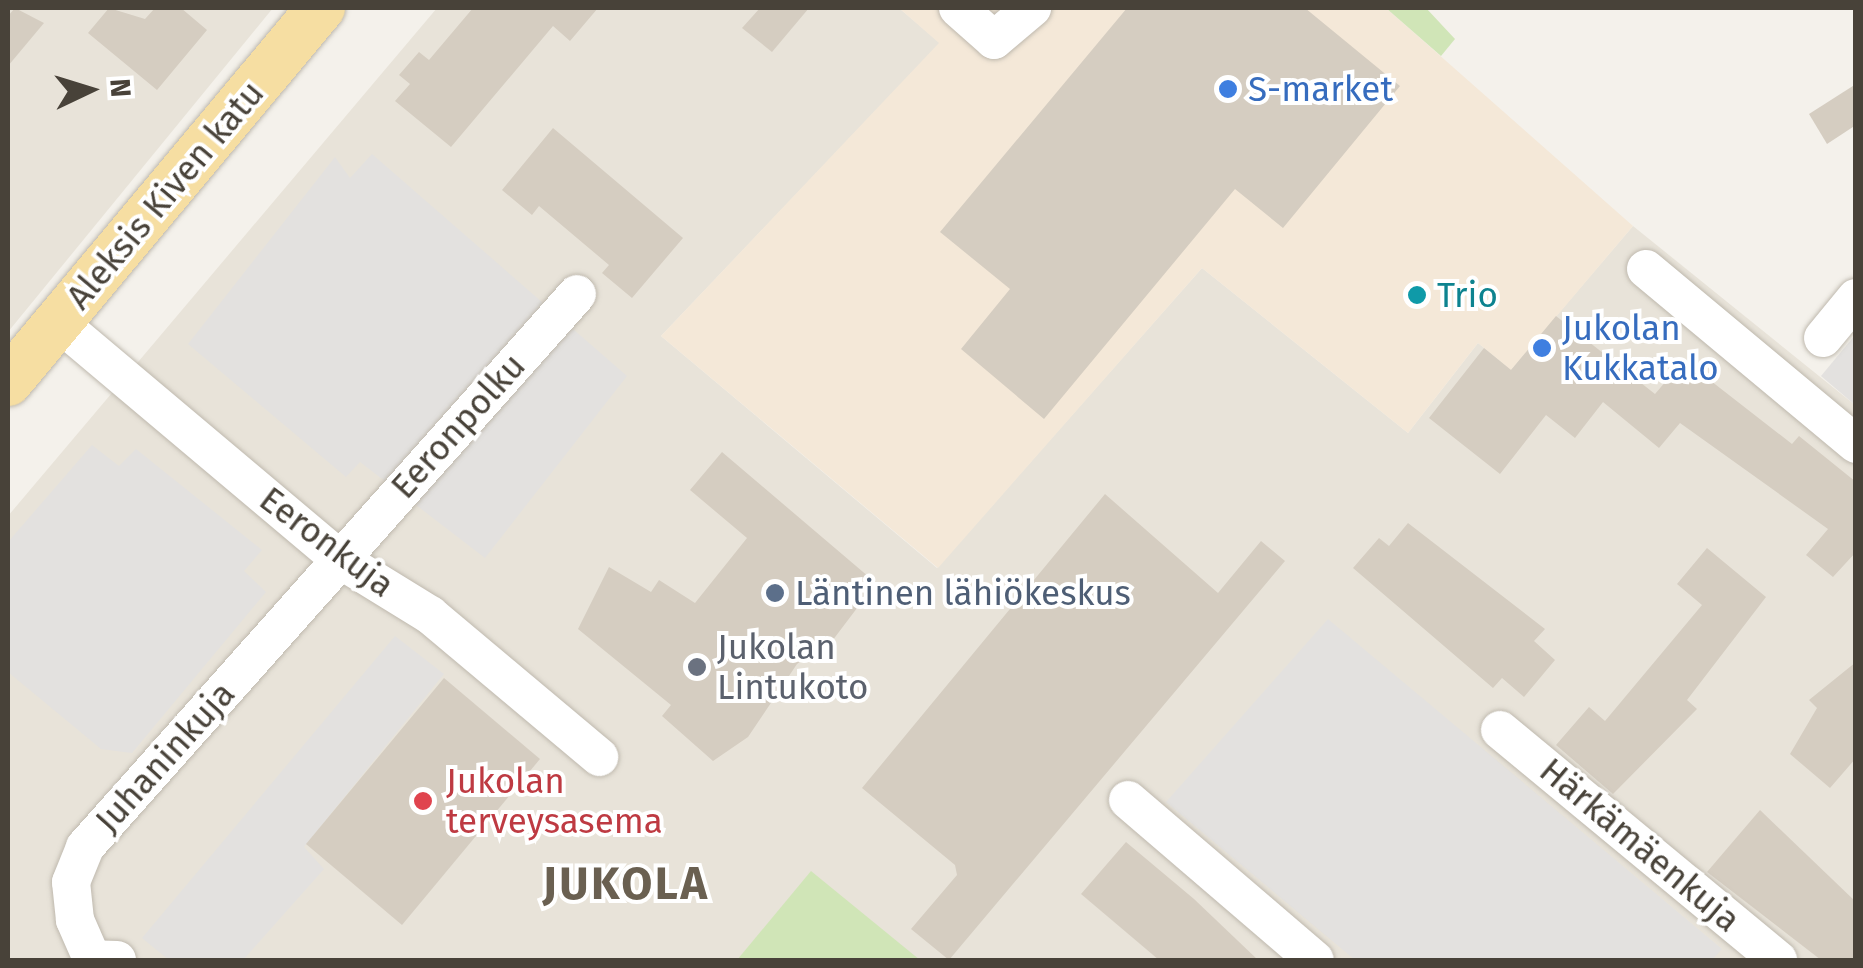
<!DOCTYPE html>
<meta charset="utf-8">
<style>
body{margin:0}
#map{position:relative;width:1863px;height:968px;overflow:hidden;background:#f4f1eb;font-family:"Fira Sans",sans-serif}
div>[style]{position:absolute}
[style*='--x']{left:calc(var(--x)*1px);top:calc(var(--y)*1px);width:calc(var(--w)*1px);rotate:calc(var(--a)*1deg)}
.residential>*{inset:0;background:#e8e3d9}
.commercial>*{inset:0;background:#f4e8d8}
.green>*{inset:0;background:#d0e5b7}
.parking>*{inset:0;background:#e3e1df}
.building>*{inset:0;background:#d5cdc1}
.roads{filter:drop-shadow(0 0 2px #bfb9ae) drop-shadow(0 0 2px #bfb9ae)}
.minor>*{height:38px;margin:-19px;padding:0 19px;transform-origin:19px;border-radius:19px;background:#fff}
.major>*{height:48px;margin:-24px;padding:0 24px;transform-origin:24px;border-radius:24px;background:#f6dea2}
.dots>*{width:28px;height:28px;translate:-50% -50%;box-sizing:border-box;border:5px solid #fff;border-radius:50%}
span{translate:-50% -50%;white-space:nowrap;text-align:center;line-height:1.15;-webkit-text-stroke:8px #fff;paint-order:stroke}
.shop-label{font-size:35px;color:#366cbe}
.left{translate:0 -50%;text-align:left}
.street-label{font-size:35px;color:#484239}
.culture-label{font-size:35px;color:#0d838f}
.service-label{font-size:35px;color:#4e5e75}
.worship-label{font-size:35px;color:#5b616d}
.health-label{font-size:35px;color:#be3a42}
.district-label{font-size:45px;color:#6a6051;font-weight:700;letter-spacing:2.5px}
.frame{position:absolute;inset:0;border:10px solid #484239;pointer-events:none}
.north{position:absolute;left:40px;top:40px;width:100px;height:100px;-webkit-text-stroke:8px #fff;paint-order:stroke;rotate:86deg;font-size:28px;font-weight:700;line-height:40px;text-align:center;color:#484239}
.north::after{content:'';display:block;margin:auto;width:35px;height:45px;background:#484239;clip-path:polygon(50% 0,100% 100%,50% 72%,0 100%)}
</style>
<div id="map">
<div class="residential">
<i style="clip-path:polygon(8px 8px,273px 8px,8px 332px)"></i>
<i style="clip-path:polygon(437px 8px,899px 8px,940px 43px,661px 336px,937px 568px,1202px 268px,1408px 433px,1478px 343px,1511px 369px,1633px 226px,1855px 405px,1855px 960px,8px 960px,8px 516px)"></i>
</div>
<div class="commercial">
<i style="clip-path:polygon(899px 8px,1386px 8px,1633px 226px,1511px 370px,1478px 343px,1408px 433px,1202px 268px,938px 568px,661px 336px,939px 43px)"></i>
</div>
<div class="green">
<i style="clip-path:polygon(1386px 8px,1426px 8px,1455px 39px,1441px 56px)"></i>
<i style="clip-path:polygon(811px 871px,920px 960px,737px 960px)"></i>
</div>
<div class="parking">
<i style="clip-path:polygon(372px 154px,627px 376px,485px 558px,360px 462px,346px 477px,188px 344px,335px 157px,350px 178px)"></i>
<i style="clip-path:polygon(1855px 335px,1855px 405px,1821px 376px)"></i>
<i style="clip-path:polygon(92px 445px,119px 466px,136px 449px,262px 550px,244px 571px,266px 592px,132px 753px,101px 749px,8px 672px,8px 542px)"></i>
<i style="clip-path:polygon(1328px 619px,1722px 949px,1712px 960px,1355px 960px,1166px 802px)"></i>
<i style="clip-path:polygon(395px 636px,444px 674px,304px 847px,324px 869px,243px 960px,169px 960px,142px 938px)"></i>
</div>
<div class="building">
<i style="clip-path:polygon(15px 8px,44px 23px,8px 66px,8px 16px)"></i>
<i style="clip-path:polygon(109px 8px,145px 19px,155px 8px,181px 8px,207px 30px,157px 90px,88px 33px)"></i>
<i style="clip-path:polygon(473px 8px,598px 8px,570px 41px,553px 26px,451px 147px,395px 101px,410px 84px,399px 75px,419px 52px,429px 60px)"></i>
<i style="clip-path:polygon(760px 8px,809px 8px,772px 52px,742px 28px)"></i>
<i style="clip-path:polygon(1127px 8px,1305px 8px,1400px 86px,1283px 228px,1235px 189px,1044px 419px,961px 349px,1010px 289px,940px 232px)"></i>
<i style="clip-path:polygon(1856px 84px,1856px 125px,1827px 144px,1809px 114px)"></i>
<i style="clip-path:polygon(553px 128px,683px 238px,632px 298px,602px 273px,609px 265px,539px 206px,532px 215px,502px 190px)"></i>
<i style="clip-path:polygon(1556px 316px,1655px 394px,1684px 360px,1792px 444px,1799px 436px,1856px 482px,1856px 552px,1833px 577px,1806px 555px,1828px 529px,1680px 423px,1659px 448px,1603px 402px,1575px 438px,1546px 415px,1500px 474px,1429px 418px,1484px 348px,1511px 370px)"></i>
<i style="clip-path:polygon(722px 452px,876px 583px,820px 657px,814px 651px,797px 664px,748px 737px,713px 761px,662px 716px,671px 705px,578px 629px,609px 567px,651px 592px,659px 580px,695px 603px,747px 538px,690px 490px)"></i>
<i style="clip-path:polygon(1105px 494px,1218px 593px,1261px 541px,1285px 561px,949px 960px,911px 929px,957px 875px,955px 865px,862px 788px)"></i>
<i style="clip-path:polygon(1408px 523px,1545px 629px,1534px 641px,1555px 660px,1524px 697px,1502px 678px,1493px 688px,1353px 568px,1379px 538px,1389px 546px)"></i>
<i style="clip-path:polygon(1707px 548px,1766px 597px,1687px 700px,1697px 709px,1613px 794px,1556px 745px,1589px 707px,1605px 721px,1702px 605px,1677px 584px)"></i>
<i style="clip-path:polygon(1856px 662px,1856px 758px,1830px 788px,1790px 754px,1817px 708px,1809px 700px)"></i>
<i style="clip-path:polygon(444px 678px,540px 759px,402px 925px,306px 844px)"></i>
<i style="clip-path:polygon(1760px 810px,1856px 902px,1856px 960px,1821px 960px,1707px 872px)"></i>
<i style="clip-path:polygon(1126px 842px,1194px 899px,1258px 960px,1159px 960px,1081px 894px)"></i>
</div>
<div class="roads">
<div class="minor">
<i style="--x:958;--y:8;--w:48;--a:41.6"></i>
<i style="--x:994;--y:40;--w:50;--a:-40.1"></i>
<i style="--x:1646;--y:269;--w:273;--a:39.8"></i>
<i style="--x:58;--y:322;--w:368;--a:40.1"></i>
<i style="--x:339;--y:559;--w:107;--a:31.6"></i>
<i style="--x:430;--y:615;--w:221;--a:40"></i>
<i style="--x:1823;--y:338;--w:52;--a:-50.5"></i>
<i style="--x:1500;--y:730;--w:361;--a:39.6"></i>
<i style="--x:1128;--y:800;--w:246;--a:40.6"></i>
<i style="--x:117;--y:960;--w:25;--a:-178"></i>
<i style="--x:92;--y:959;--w:43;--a:-113.6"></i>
<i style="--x:75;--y:920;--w:38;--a:-96"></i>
<i style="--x:71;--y:882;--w:38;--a:-68"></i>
<i style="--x:85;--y:847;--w:740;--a:-48.34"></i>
</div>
<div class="major">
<i style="--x:8;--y:382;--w:488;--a:-50.1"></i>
</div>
</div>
<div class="dots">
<i style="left:1228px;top:89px;background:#3f7fe0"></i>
<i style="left:1417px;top:295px;background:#0f9aa8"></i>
<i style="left:1542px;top:348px;background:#3f7fe0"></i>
<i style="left:775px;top:593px;background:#5c6f8a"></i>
<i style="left:697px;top:667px;background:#6b7280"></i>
<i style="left:423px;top:801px;background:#e0444e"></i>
</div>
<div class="shop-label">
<span class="left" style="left:1248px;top:89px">S-market</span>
<span class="left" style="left:1562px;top:348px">Jukolan<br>Kukkatalo</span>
</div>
<div class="street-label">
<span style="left:165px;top:195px;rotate:-50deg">Aleksis Kiven katu</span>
<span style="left:458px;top:426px;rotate:-48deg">Eeronpolku</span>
<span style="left:327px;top:542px;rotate:37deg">Eeronkuja</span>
<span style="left:165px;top:757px;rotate:-48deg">Juhaninkuja</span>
<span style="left:1640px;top:845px;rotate:40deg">Härkämäenkuja</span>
</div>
<div class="culture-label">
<span class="left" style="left:1437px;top:295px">Trio</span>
</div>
<div class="service-label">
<span class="left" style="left:795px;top:593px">Läntinen lähiökeskus</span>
</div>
<div class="worship-label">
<span class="left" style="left:717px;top:667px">Jukolan<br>Lintukoto</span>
</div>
<div class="health-label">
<span class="left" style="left:446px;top:801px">Jukolan<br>terveysasema</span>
</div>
<div class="district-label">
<span style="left:626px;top:885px">JUKOLA</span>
</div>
<div class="frame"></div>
<div class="north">N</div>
</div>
